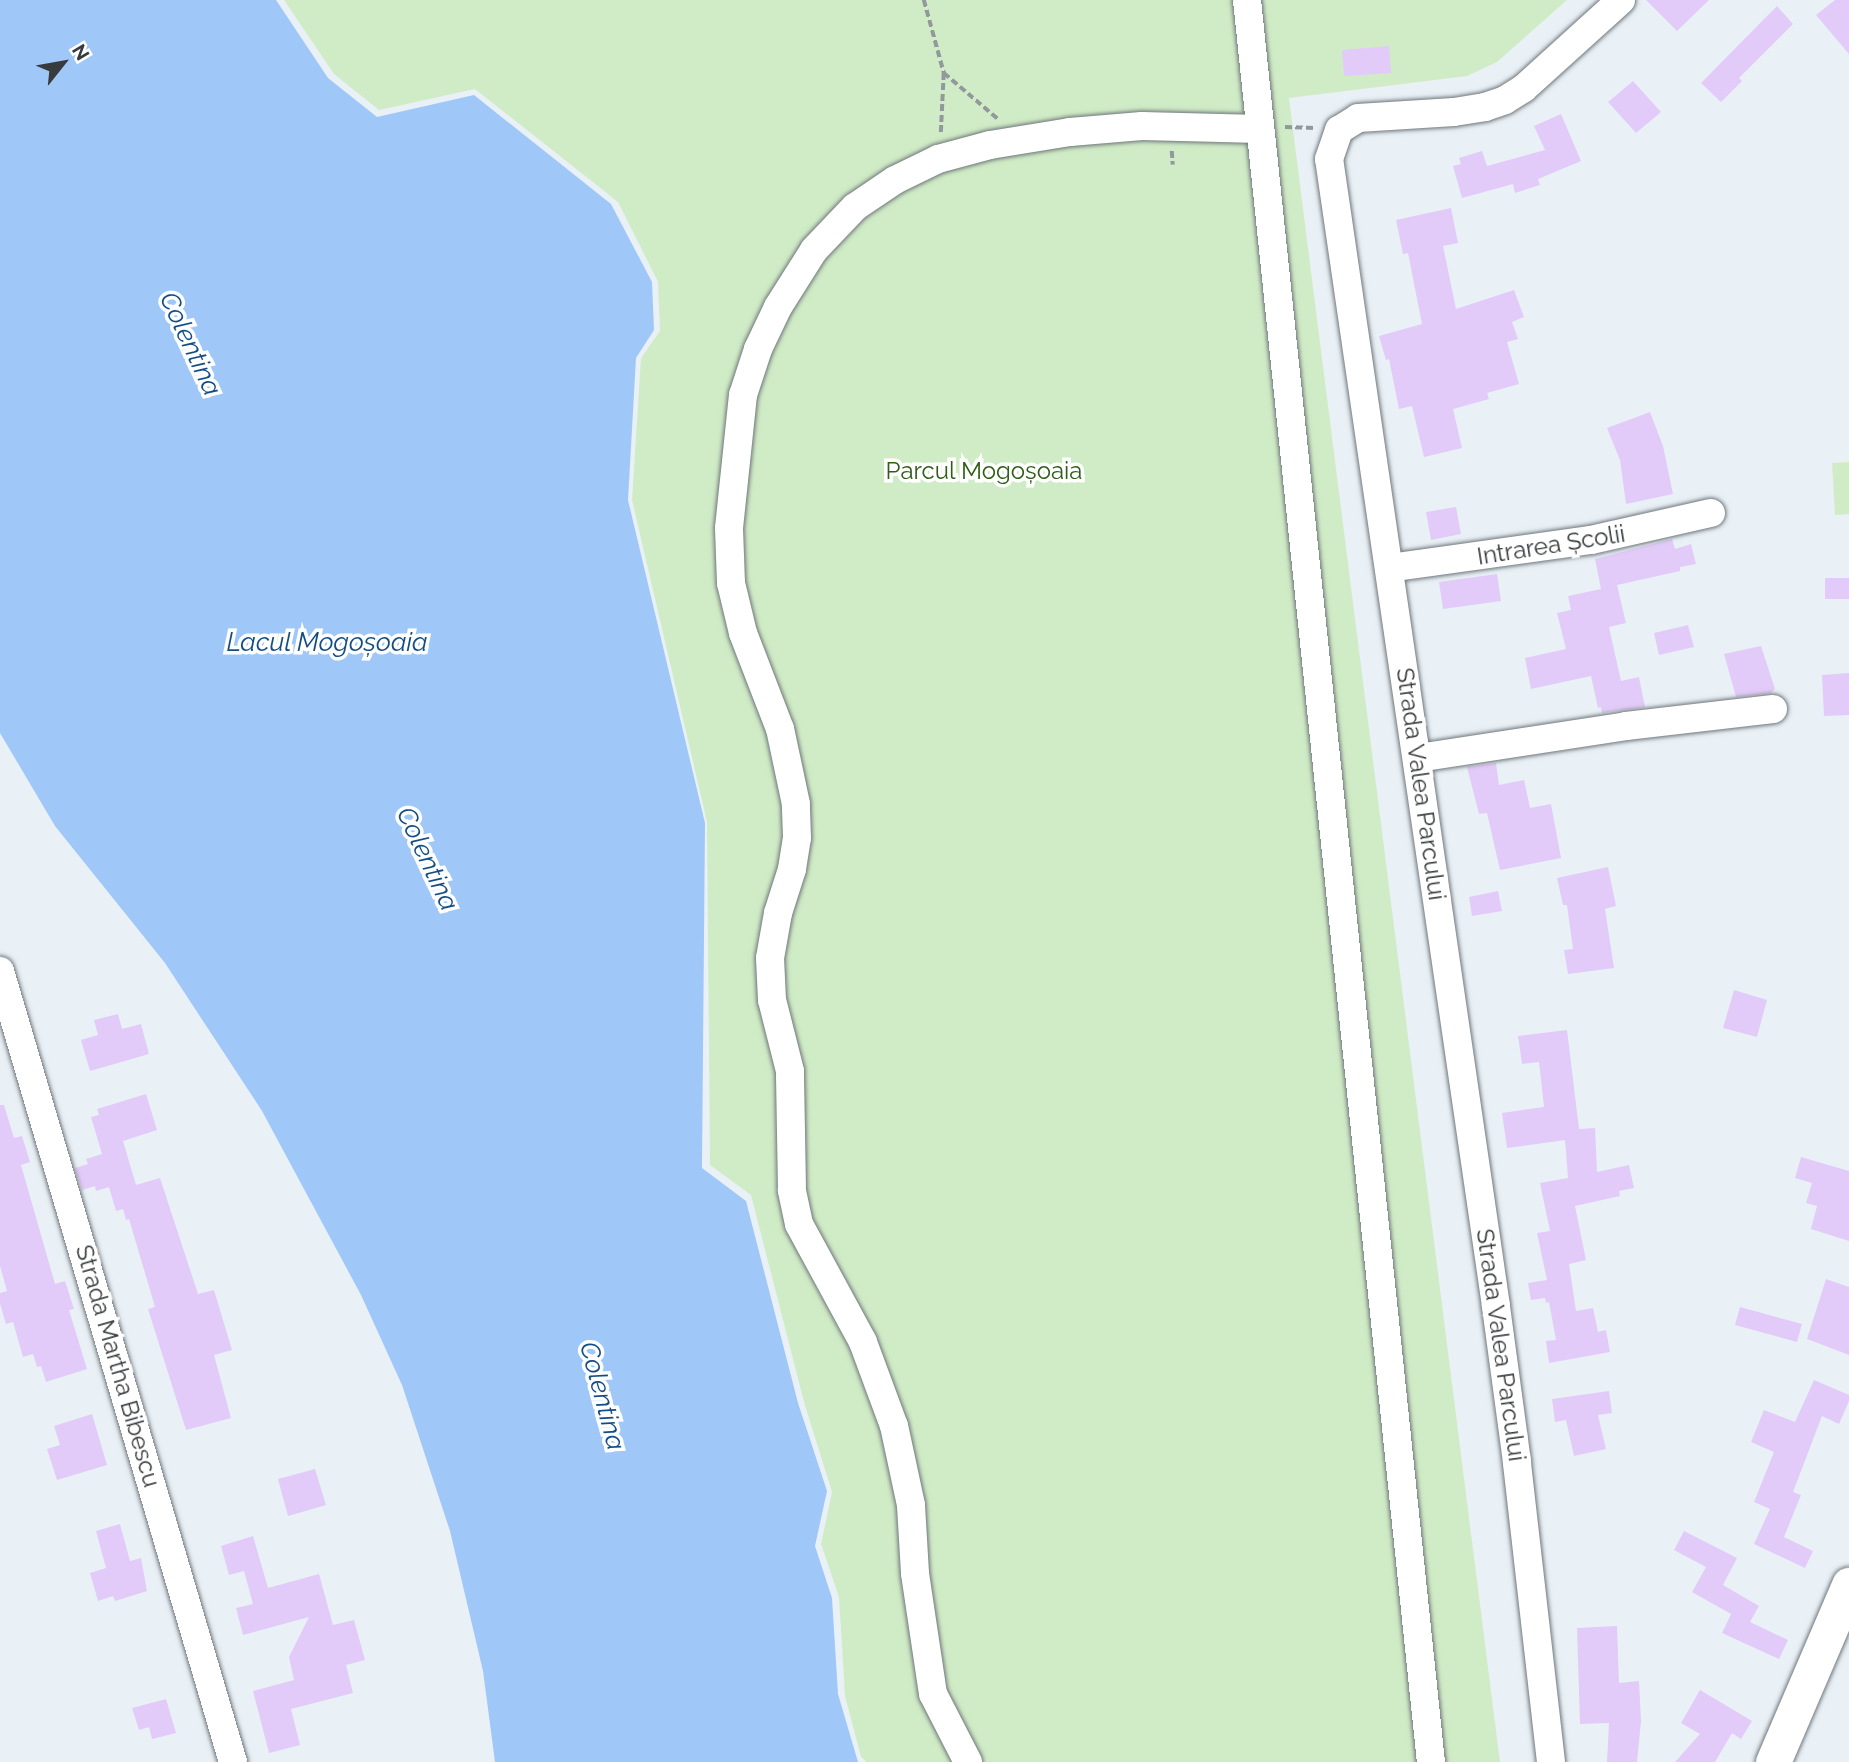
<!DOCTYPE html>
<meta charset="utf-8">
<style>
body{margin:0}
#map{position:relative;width:1849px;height:1762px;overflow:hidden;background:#e9f1f7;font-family:Raleway,sans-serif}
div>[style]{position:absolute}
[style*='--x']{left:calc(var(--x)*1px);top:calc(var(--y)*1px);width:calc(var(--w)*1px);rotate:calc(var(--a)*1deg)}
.green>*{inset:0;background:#d0ecc6}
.water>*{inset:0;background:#9fc8f9}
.building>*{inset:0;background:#e2cbf8}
.path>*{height:3.5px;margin-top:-1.75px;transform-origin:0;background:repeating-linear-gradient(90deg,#93989d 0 7px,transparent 0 10.5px)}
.roads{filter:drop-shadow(0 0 2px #70777c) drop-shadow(0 0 2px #70777c)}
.minor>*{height:28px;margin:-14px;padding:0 14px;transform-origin:14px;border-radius:14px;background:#fff}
.major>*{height:35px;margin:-17.5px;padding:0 17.5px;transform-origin:17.5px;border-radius:17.5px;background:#fff}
span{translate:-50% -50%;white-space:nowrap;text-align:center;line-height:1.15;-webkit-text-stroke:7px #fff;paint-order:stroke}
.park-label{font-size:24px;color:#2e5d17}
.street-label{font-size:24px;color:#383b3d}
.water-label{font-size:26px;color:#144d86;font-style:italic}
.north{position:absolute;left:28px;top:28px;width:70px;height:70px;-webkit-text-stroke:5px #fff;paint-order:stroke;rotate:59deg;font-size:19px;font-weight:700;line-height:28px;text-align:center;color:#383b3d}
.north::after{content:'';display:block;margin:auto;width:24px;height:32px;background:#383b3d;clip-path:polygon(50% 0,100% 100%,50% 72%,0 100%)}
</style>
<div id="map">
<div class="green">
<i style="clip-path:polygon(284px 0,1567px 0,1497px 62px,1467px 76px,1289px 98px,1500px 1762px,867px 1762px,861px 1757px,845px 1696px,839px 1597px,821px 1544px,832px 1492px,804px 1402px,751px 1195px,710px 1165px,707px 822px,632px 500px,641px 358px,660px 331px,658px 282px,618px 202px,475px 89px,379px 110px,334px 74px)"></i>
<i style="clip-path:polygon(1849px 462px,1849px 514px,1835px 515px,1832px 463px)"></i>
</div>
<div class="water">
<i style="clip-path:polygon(0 0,276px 0,328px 78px,377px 117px,474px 95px,611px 204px,652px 282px,654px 330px,636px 358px,628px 500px,705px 823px,702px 1168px,746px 1201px,798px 1403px,827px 1491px,815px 1546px,832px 1598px,838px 1694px,858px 1762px,495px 1762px,483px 1671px,450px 1531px,402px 1385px,361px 1295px,262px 1111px,165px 963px,55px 826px,0 733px)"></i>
</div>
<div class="building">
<i style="clip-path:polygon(1646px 0,1709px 0,1677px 31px)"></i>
<i style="clip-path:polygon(1835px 0,1849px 0,1849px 54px,1816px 15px)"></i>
<i style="clip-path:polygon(1777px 6px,1793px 24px,1739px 78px,1742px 81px,1721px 102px,1701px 83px)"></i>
<i style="clip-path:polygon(1389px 46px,1391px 73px,1344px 76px,1342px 50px)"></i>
<i style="clip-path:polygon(1633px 81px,1661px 112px,1636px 133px,1608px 102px)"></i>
<i style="clip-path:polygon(1561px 114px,1581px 161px,1538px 179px,1540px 185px,1515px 193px,1513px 184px,1462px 198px,1453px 166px,1461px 164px,1459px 158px,1482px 151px,1487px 166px,1545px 150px,1534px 126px)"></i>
<i style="clip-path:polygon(1451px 208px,1458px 243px,1443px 246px,1456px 309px,1514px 290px,1524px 317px,1512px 322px,1518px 339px,1507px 342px,1519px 384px,1487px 393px,1489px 399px,1453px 409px,1462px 448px,1424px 457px,1412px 406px,1399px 409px,1389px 359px,1386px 360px,1379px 336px,1422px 324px,1408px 253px,1403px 254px,1396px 220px)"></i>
<i style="clip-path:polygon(1650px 412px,1663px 446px,1673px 494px,1626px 504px,1620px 460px,1607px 428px)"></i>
<i style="clip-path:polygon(1456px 507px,1461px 534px,1431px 540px,1426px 512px)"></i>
<i style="clip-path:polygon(1672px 539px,1675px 549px,1691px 544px,1696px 564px,1680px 567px,1680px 571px,1617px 585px,1626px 623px,1609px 627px,1621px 681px,1639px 677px,1645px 707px,1602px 713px,1601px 707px,1598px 708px,1591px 676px,1531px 689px,1525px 658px,1566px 649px,1557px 613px,1571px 610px,1568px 596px,1601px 589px,1595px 559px)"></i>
<i style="clip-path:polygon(1497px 574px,1501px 601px,1443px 609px,1439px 582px)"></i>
<i style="clip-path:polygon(1825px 578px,1849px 578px,1849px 599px,1825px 599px)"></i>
<i style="clip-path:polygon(1688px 625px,1694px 647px,1659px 655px,1654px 633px)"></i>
<i style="clip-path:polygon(1761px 646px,1775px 689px,1771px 693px,1736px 697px,1724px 654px)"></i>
<i style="clip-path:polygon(1849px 673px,1849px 715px,1824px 716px,1822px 675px)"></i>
<i style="clip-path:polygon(1496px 763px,1499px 785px,1524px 780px,1530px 808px,1551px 804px,1561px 858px,1500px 870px,1487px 813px,1479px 814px,1467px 767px)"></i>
<i style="clip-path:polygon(1608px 867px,1616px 906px,1605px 909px,1614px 968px,1568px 974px,1564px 950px,1573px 949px,1567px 905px,1563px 905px,1557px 878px)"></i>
<i style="clip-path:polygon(1498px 891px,1502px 911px,1472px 916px,1469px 897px)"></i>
<i style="clip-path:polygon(1734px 990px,1767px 1000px,1757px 1037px,1723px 1028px)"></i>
<i style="clip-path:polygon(118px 1014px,122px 1029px,141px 1024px,149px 1054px,90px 1071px,81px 1040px,98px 1035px,94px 1020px)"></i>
<i style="clip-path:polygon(1567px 1030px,1579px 1129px,1595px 1128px,1597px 1172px,1629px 1165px,1634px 1188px,1619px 1191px,1620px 1196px,1575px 1206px,1586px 1260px,1569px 1264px,1576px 1311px,1593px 1308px,1598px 1332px,1606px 1330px,1610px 1352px,1549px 1363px,1546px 1341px,1556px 1340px,1549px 1302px,1546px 1303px,1545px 1298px,1531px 1300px,1528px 1283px,1547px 1280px,1537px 1233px,1550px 1231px,1540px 1183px,1568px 1178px,1565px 1140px,1507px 1148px,1502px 1113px,1544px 1107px,1539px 1062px,1522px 1064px,1518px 1036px)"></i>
<i style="clip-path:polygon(146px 1094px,157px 1130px,123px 1141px,136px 1185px,160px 1178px,198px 1294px,214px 1290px,232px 1350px,214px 1355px,231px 1418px,186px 1430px,148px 1309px,155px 1307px,129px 1219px,126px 1220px,123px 1209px,116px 1211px,109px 1187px,96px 1191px,95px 1186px,82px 1190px,75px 1168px,88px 1164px,86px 1159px,102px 1154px,91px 1117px,99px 1115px,97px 1109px)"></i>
<i style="clip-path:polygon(0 1105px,4px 1105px,14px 1138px,22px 1136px,30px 1162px,21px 1165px,55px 1284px,65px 1281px,74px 1309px,69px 1310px,87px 1369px,46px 1382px,41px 1366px,37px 1367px,33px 1354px,23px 1357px,13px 1322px,6px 1324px,0 1304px,0 1293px,7px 1291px,0 1266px)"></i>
<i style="clip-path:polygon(1801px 1157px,1849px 1171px,1849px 1241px,1811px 1229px,1817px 1206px,1806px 1203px,1812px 1183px,1795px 1178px)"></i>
<i style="clip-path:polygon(1826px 1279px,1849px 1287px,1849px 1355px,1807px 1339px)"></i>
<i style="clip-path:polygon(1740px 1307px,1802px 1324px,1797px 1342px,1735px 1325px)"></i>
<i style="clip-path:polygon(1814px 1380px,1849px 1395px,1849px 1401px,1839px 1424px,1822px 1416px,1793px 1492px,1801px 1495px,1784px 1537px,1813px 1551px,1805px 1568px,1754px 1544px,1770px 1509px,1754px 1502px,1774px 1452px,1751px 1442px,1764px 1410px,1795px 1422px)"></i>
<i style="clip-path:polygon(1609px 1391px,1612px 1413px,1598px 1415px,1606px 1449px,1574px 1456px,1566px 1420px,1555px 1422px,1552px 1399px)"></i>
<i style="clip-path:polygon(92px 1414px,107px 1465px,57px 1480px,47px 1449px,60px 1445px,54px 1426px)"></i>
<i style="clip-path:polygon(315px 1469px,326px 1505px,288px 1516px,278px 1479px)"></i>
<i style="clip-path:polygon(120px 1524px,130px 1561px,141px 1558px,147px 1591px,115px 1601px,113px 1596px,98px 1601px,90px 1573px,106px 1568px,96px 1531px)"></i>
<i style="clip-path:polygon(1684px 1531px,1737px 1558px,1723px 1585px,1759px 1606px,1750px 1622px,1788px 1640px,1779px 1659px,1722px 1633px,1731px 1614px,1692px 1592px,1706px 1567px,1674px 1550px)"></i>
<i style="clip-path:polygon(253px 1536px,268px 1588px,319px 1574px,333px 1625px,354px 1620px,365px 1660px,346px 1665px,353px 1693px,291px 1709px,300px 1745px,269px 1753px,253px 1691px,294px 1680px,289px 1657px,309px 1617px,243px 1635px,236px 1608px,253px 1604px,244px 1571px,229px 1575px,221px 1546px)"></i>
<i style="clip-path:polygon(1617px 1626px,1619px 1683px,1639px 1681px,1641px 1721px,1637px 1762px,1607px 1762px,1609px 1723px,1580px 1724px,1577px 1628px)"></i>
<i style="clip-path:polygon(1700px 1690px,1752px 1721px,1741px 1739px,1732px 1733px,1715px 1762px,1675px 1762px,1700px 1734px,1681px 1723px)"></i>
<i style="clip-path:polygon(166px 1699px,176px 1733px,152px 1739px,149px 1727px,139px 1730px,132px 1708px)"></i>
</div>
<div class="path">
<i style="--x:924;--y:0;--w:76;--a:74.7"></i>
<i style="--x:944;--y:73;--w:62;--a:92.8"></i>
<i style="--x:944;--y:73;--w:71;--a:40.4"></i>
<i style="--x:1285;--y:127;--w:31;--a:2"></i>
<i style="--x:1172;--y:151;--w:14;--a:86"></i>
</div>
<div class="roads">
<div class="minor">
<i style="--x:1247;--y:0;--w:1772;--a:84.04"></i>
<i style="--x:1389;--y:568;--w:204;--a:-7.9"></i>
<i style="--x:1591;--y:540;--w:123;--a:-12.7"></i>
<i style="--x:1418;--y:758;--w:210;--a:-8.7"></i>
<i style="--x:1626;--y:726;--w:148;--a:-6.6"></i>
<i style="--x:0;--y:971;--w:825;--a:73.59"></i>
<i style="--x:968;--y:1762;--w:76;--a:-117.2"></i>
<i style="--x:933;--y:1694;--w:122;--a:-98.5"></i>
<i style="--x:915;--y:1573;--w:68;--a:-93.4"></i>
<i style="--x:911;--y:1505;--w:81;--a:-102.1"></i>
<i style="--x:894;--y:1426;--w:90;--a:-110.3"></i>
<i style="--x:863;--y:1342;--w:134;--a:-118.5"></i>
<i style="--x:799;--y:1224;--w:35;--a:-102"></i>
<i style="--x:792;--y:1190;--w:119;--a:-91"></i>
<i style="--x:790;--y:1071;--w:73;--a:-104.2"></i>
<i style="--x:772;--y:1000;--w:42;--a:-92.7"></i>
<i style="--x:770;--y:958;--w:46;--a:-79.9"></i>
<i style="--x:778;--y:913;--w:46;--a:-72.3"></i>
<i style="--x:792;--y:869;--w:31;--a:-81"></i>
<i style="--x:797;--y:838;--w:34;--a:-92"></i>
<i style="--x:796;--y:804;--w:77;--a:-102"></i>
<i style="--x:780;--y:729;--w:103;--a:-111.1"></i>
<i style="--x:743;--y:633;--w:51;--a:-103.5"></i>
<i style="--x:731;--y:583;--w:55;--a:-92.1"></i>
<i style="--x:729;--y:528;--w:134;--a:-84"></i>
<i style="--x:743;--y:395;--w:48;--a:-71.9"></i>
<i style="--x:758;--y:349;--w:47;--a:-64.5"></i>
<i style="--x:778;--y:307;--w:67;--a:-57.7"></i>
<i style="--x:814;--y:250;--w:59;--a:-46.4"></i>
<i style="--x:855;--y:207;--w:48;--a:-34"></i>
<i style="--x:895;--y:180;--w:48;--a:-26"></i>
<i style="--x:938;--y:159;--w:54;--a:-15.1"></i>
<i style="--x:990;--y:145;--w:81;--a:-9.2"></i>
<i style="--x:1070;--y:132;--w:72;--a:-4.8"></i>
<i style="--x:1142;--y:126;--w:118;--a:1.5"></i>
<i style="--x:1551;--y:1762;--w:302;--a:-96.5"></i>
<i style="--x:1517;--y:1462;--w:157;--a:-97.7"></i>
<i style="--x:1496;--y:1306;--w:1159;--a:-98.28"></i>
<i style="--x:1329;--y:159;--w:31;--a:-71"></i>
<i style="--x:1339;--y:130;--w:22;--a:-32"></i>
<i style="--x:1358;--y:118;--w:96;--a:-3.6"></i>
<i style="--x:1454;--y:112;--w:31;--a:-9"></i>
<i style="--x:1485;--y:107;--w:21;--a:-19"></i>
<i style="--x:1505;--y:100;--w:22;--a:-32"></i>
<i style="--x:1524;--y:88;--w:131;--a:-42.2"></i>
</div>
<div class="major">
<i style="--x:1773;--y:1762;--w:193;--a:-66.8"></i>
</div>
</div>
<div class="park-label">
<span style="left:984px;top:471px">Parcul Mogoșoaia</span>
</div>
<div class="street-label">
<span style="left:1551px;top:545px;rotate:-9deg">Intrarea Școlii</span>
<span style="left:1421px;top:784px;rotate:82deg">Strada Valea Parcului</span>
<span style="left:1501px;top:1345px;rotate:82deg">Strada Valea Parcului</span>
<span style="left:118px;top:1366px;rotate:74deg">Strada Martha Bibescu</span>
</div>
<div class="water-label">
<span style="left:190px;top:344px;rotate:65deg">Colentina</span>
<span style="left:327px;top:643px">Lacul Mogoșoaia</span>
<span style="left:427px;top:859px;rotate:65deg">Colentina</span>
<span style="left:602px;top:1396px;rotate:75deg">Colentina</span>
</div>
<div class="north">N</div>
</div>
